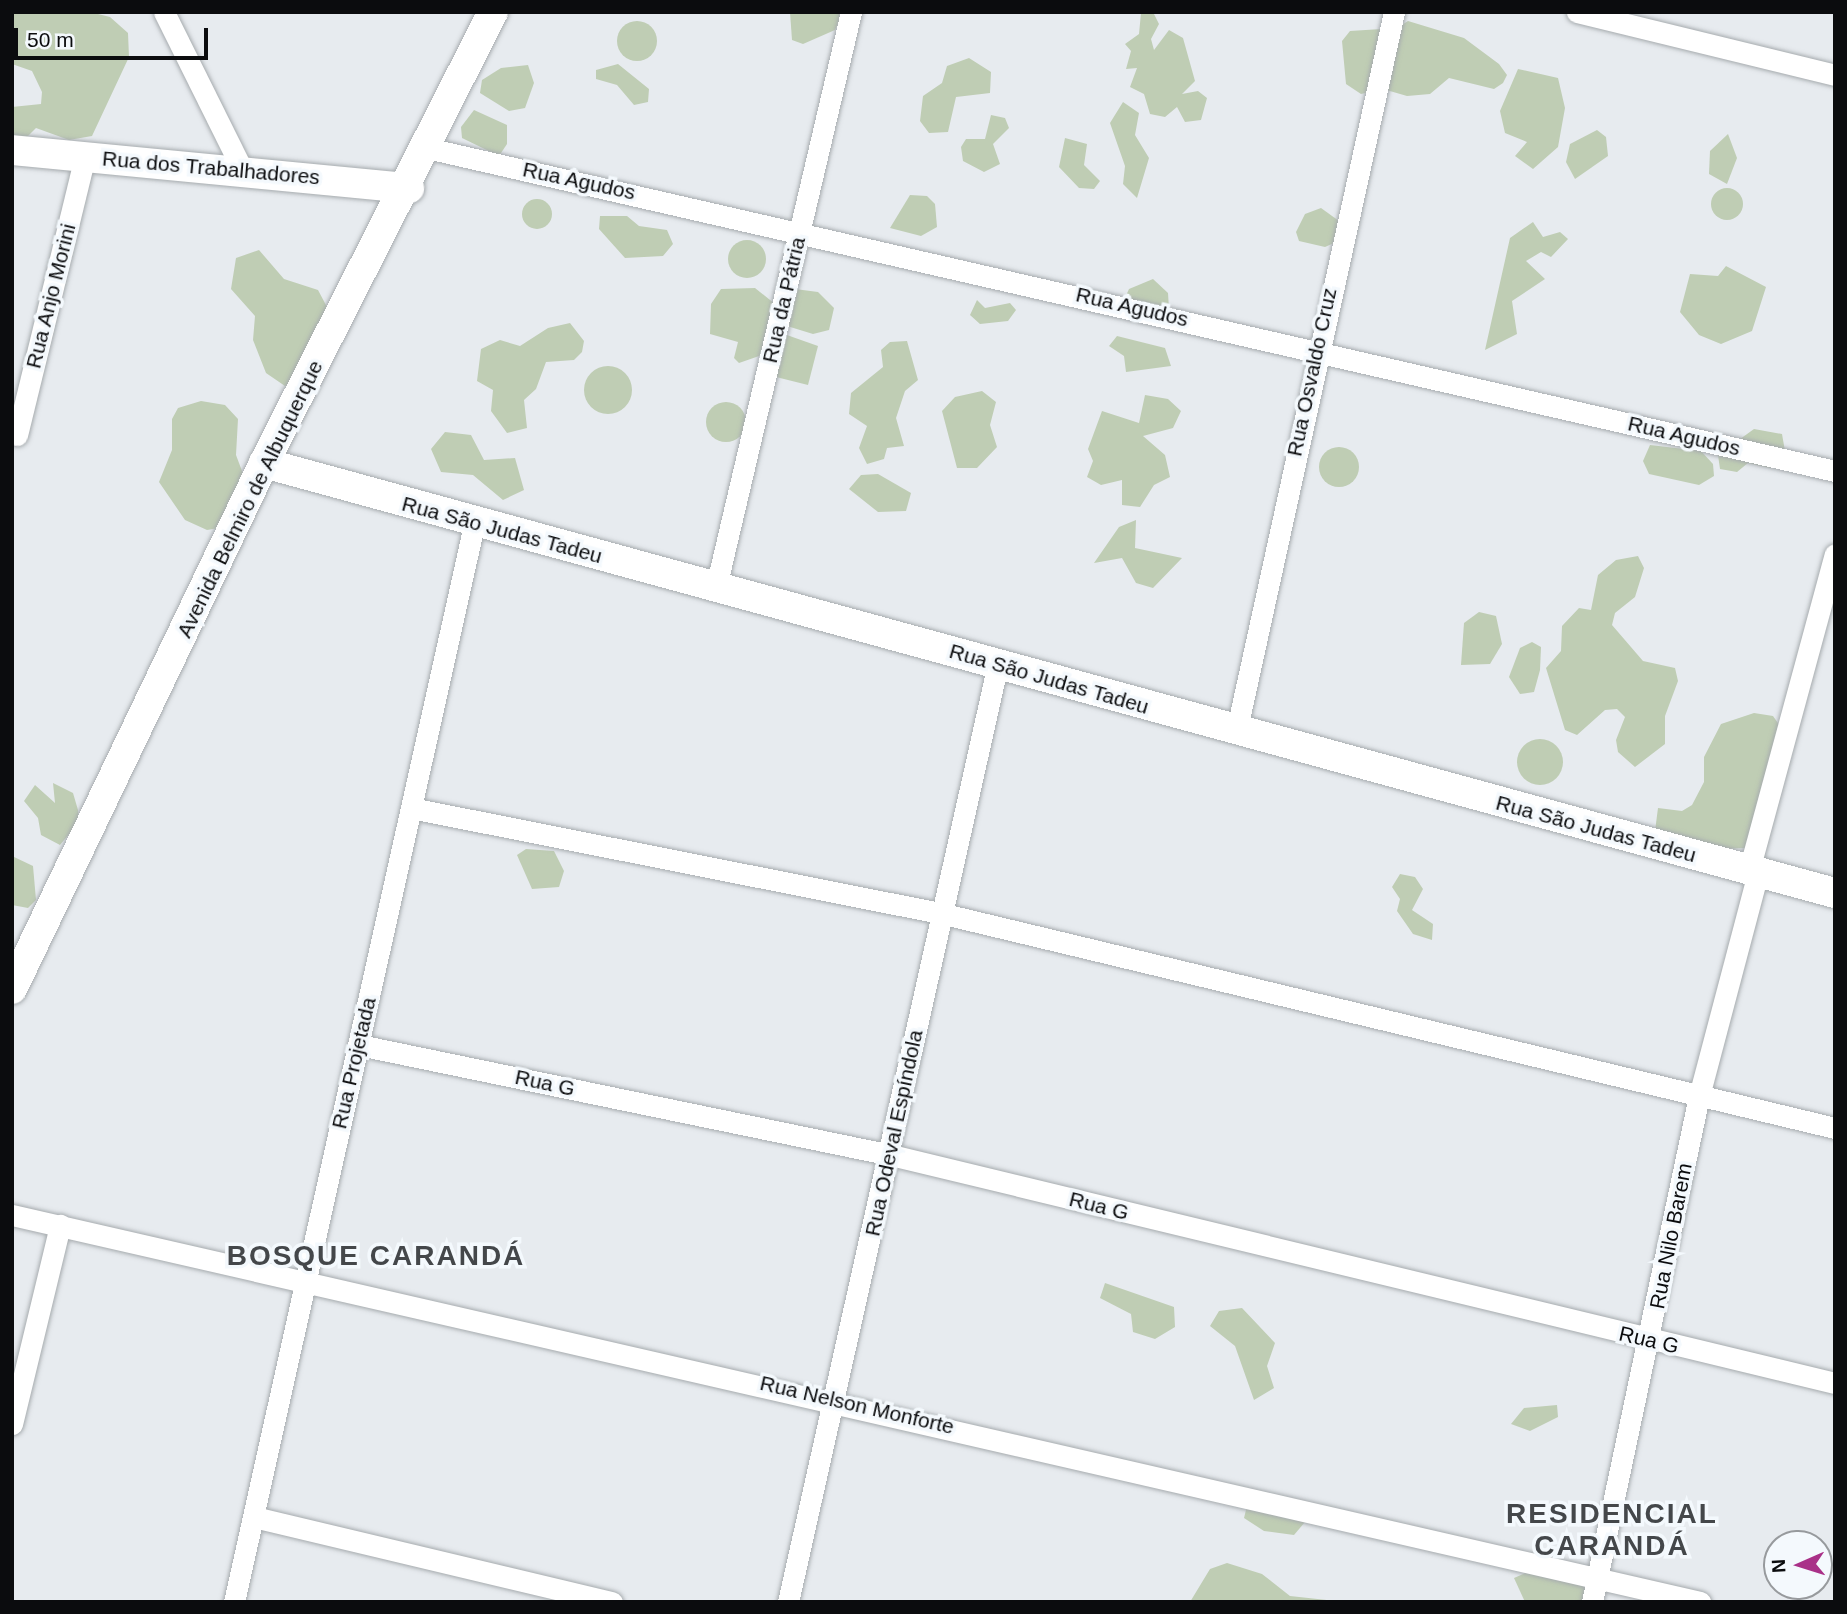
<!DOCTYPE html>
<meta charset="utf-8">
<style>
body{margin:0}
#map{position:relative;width:1847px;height:1614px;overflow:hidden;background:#e7ebef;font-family:Helvetica,sans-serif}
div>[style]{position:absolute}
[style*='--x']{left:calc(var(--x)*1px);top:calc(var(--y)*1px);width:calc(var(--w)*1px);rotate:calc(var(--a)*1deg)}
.green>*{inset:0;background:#bfcdb4}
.round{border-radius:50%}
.roads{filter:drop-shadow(0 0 2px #a6abae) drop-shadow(0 0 2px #a6abae)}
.street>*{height:21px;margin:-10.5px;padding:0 10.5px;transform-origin:10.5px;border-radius:10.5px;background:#fff}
.secondary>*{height:30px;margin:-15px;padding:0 15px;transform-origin:15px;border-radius:15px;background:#fff}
span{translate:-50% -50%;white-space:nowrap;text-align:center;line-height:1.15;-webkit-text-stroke:7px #f4f9fd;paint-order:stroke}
.street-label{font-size:21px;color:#0b0c0e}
.district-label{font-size:28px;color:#44474a;font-weight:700;letter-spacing:2px}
.frame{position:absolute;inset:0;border:14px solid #0b0c0e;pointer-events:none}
.north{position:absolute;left:1763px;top:1530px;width:70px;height:70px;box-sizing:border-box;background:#f4f9fd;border:2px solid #979a9d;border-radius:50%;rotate:267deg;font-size:19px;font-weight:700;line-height:28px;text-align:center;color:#0b0c0e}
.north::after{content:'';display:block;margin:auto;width:24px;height:32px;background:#a93188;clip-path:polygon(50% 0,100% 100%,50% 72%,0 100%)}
.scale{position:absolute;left:14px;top:28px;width:194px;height:32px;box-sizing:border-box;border:4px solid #0b0c0e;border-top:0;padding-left:9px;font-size:21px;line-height:24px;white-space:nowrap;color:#0b0c0e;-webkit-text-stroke:5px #f4f9fd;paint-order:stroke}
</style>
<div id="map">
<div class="green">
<i style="clip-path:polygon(12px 12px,90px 12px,110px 17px,128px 33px,129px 57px,92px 136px,69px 140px,36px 128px,12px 152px,12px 107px,41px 104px,42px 92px,32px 71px,12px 64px)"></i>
<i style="clip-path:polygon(790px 12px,839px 12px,840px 19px,835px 30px,803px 44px,792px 40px)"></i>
<i style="clip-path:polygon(1153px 12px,1159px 24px,1151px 39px,1154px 50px,1169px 30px,1183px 38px,1195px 81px,1182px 94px,1198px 91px,1207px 98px,1201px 120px,1185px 122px,1177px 107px,1165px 117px,1150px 114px,1144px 94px,1130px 87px,1137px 68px,1126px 69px,1131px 51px,1125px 44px,1139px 34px,1141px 13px)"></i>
<i style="clip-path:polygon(1408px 21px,1464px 38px,1499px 64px,1507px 75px,1503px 83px,1494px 89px,1449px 78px,1430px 94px,1407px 96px,1383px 89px,1361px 94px,1346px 84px,1342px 41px,1350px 31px,1397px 28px)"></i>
<i class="round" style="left:617px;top:21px;width:40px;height:40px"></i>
<i style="clip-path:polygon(969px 58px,991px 72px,990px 93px,956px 97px,948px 132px,929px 133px,920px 121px,923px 96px,942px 83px,947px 66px)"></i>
<i style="clip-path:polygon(618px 64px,649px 89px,648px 102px,634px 105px,617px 85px,596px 79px,596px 70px)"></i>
<i style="clip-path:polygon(528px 65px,534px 83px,525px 108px,509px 111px,480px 93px,482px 80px,501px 68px)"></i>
<i style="clip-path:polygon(1518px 69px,1558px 78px,1565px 108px,1558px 147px,1533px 169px,1515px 156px,1527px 142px,1505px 133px,1500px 111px)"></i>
<i style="clip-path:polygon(1123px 102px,1139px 113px,1135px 135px,1149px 158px,1137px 198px,1123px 184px,1125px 166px,1110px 123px)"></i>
<i style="clip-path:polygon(474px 110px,507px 125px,507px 144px,499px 156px,462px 138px,461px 127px)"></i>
<i style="clip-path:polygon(991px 115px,1005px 118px,1009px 128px,993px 144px,1000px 164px,984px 172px,963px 161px,961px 147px,966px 139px,985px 139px)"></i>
<i style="clip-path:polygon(1597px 130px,1606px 137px,1608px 156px,1575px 179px,1566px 162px,1570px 144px)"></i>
<i style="clip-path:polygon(1728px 134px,1737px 158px,1727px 184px,1709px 174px,1710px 151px)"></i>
<i style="clip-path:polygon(1065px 138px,1087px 144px,1084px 165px,1100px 181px,1094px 189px,1079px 188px,1059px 167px)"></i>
<i class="round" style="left:1711px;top:188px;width:32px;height:32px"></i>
<i style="clip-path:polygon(910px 195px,927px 196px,935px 204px,937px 227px,921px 236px,890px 228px)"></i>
<i class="round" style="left:522px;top:199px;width:30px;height:30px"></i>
<i style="clip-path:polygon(1321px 208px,1339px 221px,1334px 243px,1325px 247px,1299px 241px,1296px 232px,1305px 214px)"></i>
<i style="clip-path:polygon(600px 216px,627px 216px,639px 226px,667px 230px,673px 244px,663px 256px,625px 258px,599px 229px)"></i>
<i style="clip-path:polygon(1533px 222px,1543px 237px,1560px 232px,1568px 239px,1551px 257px,1541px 252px,1526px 261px,1545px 279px,1512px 301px,1517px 334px,1485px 350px,1510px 238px)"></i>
<i class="round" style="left:728px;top:240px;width:38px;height:38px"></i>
<i style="clip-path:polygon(259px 250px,284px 279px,318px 290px,336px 324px,296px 382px,285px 386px,266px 373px,253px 340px,255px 316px,231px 289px,236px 258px)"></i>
<i style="clip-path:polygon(1726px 266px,1766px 287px,1752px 331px,1721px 344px,1699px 335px,1680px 312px,1690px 274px,1718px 276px)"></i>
<i style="clip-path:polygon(1153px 279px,1168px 293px,1169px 309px,1123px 302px,1129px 289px)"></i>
<i style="clip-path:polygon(755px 288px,775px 304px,762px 355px,739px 363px,734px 358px,738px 342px,710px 334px,711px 304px,721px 289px)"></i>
<i style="clip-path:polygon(795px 289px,818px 292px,834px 308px,829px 330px,813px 334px,787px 326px)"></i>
<i style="clip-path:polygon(977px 300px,985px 308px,1010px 303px,1016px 310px,1008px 321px,980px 324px,970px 315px)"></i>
<i style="clip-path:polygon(570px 323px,584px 341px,582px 352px,574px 360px,546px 362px,536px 389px,524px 400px,527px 428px,507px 433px,491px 411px,493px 390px,477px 381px,481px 349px,500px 340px,520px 346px,548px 328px)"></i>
<i style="clip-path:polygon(784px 334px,818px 346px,808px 385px,772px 376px)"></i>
<i style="clip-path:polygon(1117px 336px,1165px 348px,1171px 366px,1126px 372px,1124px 356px,1109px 346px)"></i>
<i style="clip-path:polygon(907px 341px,918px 380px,905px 391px,896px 418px,904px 446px,887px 448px,884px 459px,867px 464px,859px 448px,867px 426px,849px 414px,851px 393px,883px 367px,881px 350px,890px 342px)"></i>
<i class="round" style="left:584px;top:366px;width:48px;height:48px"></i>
<i style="clip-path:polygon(982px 391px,996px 402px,990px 425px,997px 447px,977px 468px,957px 468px,942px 411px,955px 397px)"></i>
<i style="clip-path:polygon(1145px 395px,1168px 399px,1181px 411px,1173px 428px,1143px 436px,1165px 455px,1170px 477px,1154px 485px,1140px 507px,1122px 505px,1122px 480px,1101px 485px,1087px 477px,1093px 461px,1088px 449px,1102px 411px,1139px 423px)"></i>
<i style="clip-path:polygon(201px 401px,225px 405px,238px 419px,236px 455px,245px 479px,219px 528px,207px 530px,185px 520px,159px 482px,172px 450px,172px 419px,178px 408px)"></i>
<i class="round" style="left:706px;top:402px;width:40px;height:40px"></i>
<i style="clip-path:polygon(1754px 429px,1782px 434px,1786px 457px,1770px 468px,1748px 463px,1737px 472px,1720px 469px,1718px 455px)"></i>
<i style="clip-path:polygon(445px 432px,471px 435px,484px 460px,515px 458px,524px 490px,503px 500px,473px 475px,441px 472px,431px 449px)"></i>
<i style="clip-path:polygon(1650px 445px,1701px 451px,1713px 464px,1714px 476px,1699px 485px,1649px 474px,1643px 461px)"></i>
<i class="round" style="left:1319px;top:447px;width:40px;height:40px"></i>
<i style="clip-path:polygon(878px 474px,911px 493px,906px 511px,878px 512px,849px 489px,861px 475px)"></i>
<i style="clip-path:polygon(1136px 520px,1135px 548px,1182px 558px,1153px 588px,1136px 583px,1122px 558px,1094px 563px,1119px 527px)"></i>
<i style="clip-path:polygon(1638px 556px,1644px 568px,1635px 597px,1615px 613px,1612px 625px,1643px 661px,1675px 668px,1678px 681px,1665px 716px,1665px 744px,1635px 767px,1618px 752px,1616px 740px,1625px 717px,1617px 709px,1605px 710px,1577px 735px,1565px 730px,1546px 668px,1561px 651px,1562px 626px,1579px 608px,1591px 610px,1598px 575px,1616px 560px)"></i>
<i style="clip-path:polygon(1479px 612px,1496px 616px,1502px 644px,1490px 664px,1461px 665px,1464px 623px)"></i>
<i style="clip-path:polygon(1532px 642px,1541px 647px,1540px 670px,1534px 692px,1520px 694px,1509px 677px,1520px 648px)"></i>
<i style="clip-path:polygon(1754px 713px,1773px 716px,1780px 726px,1745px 848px,1722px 849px,1655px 831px,1658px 808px,1682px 811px,1692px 805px,1704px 782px,1704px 757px,1721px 724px)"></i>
<i class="round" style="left:1517px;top:739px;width:46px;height:46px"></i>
<i style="clip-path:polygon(53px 783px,73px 793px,78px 810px,79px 822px,60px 845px,41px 835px,38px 818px,24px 801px,35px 785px,55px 803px)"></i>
<i style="clip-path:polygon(526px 849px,554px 851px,564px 871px,559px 887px,532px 889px,517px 855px)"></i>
<i style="clip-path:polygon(12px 856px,33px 866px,36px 900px,28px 908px,12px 905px)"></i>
<i style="clip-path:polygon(1400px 874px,1415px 877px,1423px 889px,1412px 910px,1433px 924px,1432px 940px,1413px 934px,1397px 911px,1400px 899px,1392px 887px)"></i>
<i style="clip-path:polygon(1105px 1283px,1174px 1307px,1175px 1327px,1155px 1339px,1133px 1332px,1131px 1314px,1100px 1298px)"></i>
<i style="clip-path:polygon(1242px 1308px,1275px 1343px,1267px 1366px,1274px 1388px,1254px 1400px,1235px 1346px,1210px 1326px,1219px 1311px)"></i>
<i style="clip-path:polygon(1557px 1405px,1558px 1417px,1530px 1431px,1511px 1424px,1524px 1408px)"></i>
<i style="clip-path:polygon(1247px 1506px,1305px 1522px,1294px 1535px,1264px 1531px,1244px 1518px)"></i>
<i style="clip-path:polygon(1227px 1563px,1262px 1574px,1290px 1596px,1345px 1602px,1190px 1602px,1210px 1569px)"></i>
<i style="clip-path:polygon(1528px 1572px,1587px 1577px,1585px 1601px,1525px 1602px,1514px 1578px)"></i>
</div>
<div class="roads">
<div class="street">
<i style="--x:164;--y:12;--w:175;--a:63.6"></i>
<i style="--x:1577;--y:12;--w:266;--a:13.7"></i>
<i style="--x:427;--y:148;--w:1445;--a:12.92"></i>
<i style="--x:17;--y:435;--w:287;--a:-76.3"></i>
<i style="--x:716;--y:587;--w:591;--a:-76.79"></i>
<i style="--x:1236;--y:733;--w:738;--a:-77.64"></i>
<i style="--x:411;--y:808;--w:539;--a:11.23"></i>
<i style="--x:940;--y:913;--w:920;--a:13.51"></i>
<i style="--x:1749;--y:870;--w:327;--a:-74.8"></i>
<i style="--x:359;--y:1045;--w:543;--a:11.68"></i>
<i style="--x:891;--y:1155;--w:971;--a:13.58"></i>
<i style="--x:12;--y:1215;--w:1732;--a:12.91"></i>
<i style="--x:12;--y:1424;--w:205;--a:-76.4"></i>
<i style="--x:254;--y:1517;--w:368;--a:13.4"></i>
<i style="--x:234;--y:1602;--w:1103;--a:-77.44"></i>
<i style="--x:788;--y:1602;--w:962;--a:-77.39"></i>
<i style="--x:1592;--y:1602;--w:517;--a:-78.06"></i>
<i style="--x:1699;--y:1096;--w:231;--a:-75.2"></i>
</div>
<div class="secondary">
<i style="--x:12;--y:150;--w:399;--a:5.5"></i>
<i style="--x:264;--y:463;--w:1629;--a:15.31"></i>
<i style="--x:12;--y:989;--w:583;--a:-64.4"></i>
<i style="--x:264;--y:463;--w:506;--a:-63.08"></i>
</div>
</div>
<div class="street-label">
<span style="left:211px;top:168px;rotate:5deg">Rua dos Trabalhadores</span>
<span style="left:579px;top:181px;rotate:12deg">Rua Agudos</span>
<span style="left:51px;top:296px;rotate:-76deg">Rua Anjo Morini</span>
<span style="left:784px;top:300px;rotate:-77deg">Rua da Pátria</span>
<span style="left:1132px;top:307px;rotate:13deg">Rua Agudos</span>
<span style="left:1312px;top:372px;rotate:-78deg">Rua Osvaldo Cruz</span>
<span style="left:1684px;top:436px;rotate:13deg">Rua Agudos</span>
<span style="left:250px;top:499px;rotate:-64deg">Avenida Belmiro de Albuquerque</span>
<span style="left:502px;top:530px;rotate:15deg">Rua São Judas Tadeu</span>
<span style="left:1049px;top:679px;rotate:16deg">Rua São Judas Tadeu</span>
<span style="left:1596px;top:829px;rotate:15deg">Rua São Judas Tadeu</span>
<span style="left:354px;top:1063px;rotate:-77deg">Rua Projetada</span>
<span style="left:545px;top:1083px;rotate:12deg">Rua G</span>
<span style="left:894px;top:1133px;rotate:-78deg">Rua Odeval Espíndola</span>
<span style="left:1099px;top:1206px;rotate:14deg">Rua G</span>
<span style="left:1671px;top:1236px;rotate:-79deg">Rua Nilo Barem</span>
<span style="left:1649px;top:1340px;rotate:13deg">Rua G</span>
<span style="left:857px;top:1405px;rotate:13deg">Rua Nelson Monforte</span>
</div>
<div class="district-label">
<span style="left:376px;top:1256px">BOSQUE CARANDÁ</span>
<span style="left:1612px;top:1530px">RESIDENCIAL<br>CARANDÁ</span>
</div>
<div class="frame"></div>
<div class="north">N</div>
<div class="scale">50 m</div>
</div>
